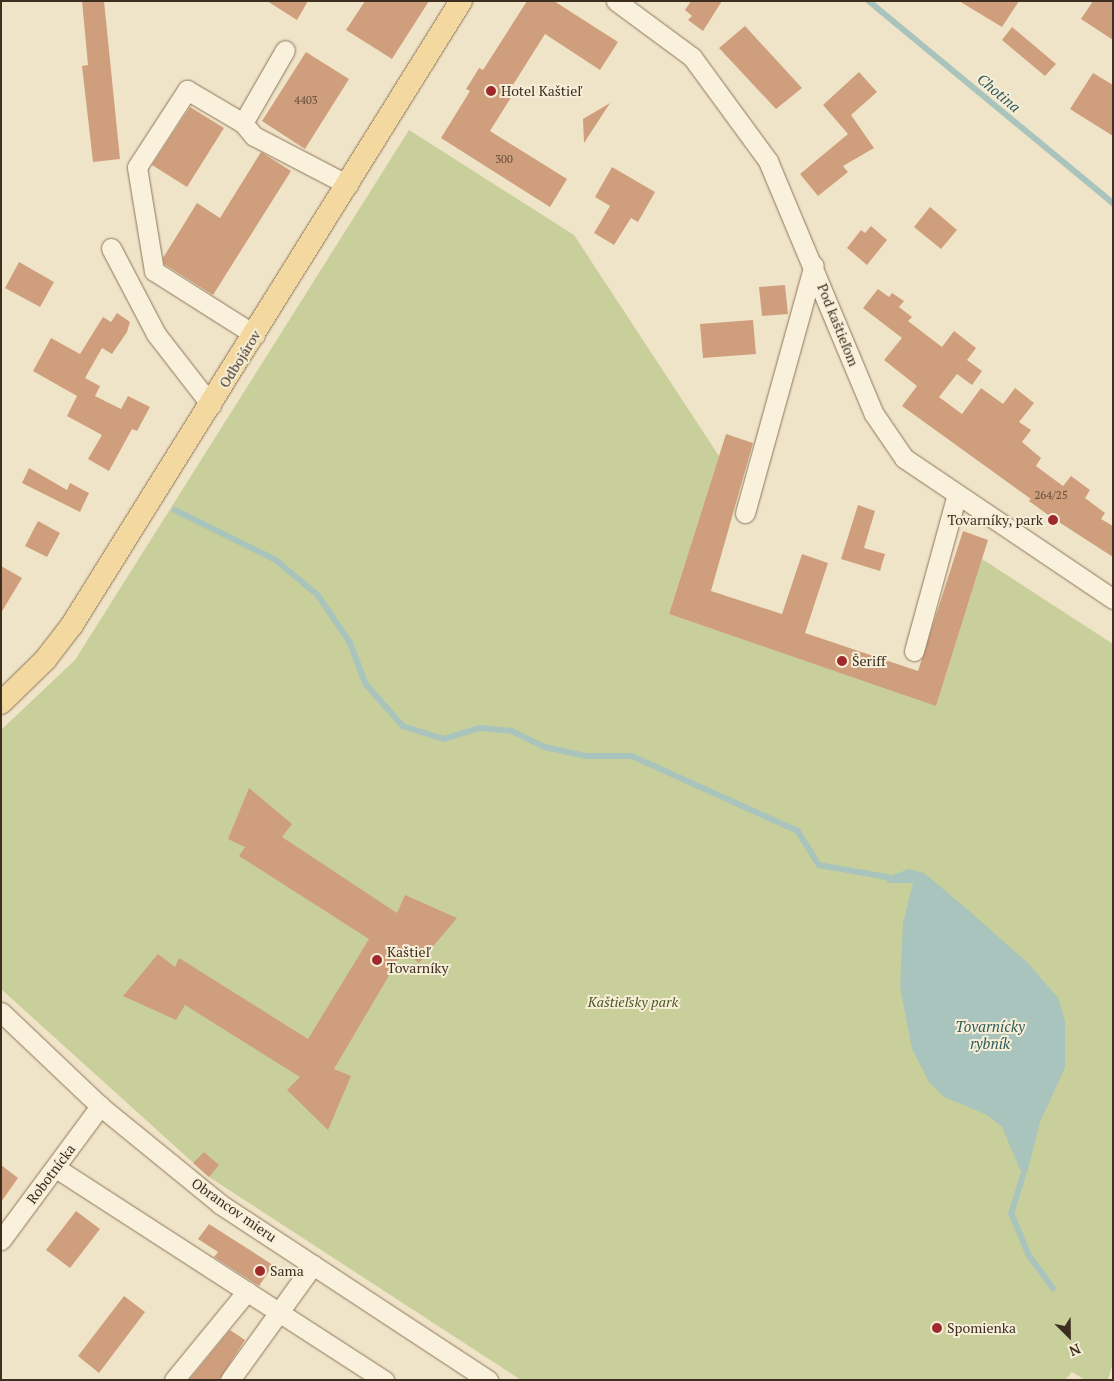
<!DOCTYPE html>
<meta charset="utf-8">
<style>
body{margin:0}
#map{position:relative;width:1114px;height:1381px;overflow:hidden;background:#f0e4c8;font-family:"PT Serif",serif}
div>[style]{position:absolute}
[style*='--x']{left:calc(var(--x)*1px);top:calc(var(--y)*1px);width:calc(var(--w)*1px);rotate:calc(var(--a)*1deg)}
.green>*{inset:0;background:#c9cf9b}
.water>*{inset:0;background:#a9c4bc}
.stream>*{height:5.5px;margin:-2.75px;padding:0 2.75px;transform-origin:2.75px;border-radius:2.75px;background:#a9c4bc}
.building>*{inset:0;background:#cf9f7d}
.roads{filter:drop-shadow(0 0 1px #8d765c) drop-shadow(0 0 1px #8d765c)}
.minor>*{height:19px;margin:-9.5px;padding:0 9.5px;transform-origin:9.5px;border-radius:9.5px;background:#faf1dc}
.major>*{height:22px;margin:-11px;padding:0 11px;transform-origin:11px;border-radius:11px;background:#f3d9a0}
.dots>*{width:14px;height:14px;translate:-50% -50%;box-sizing:border-box;border:2px solid #f7eed8;border-radius:50%}
span{translate:-50% -50%;white-space:nowrap;text-align:center;line-height:1.15;-webkit-text-stroke:4px #f7eed8;paint-order:stroke}
.number-label{font-size:11px;color:#624a37}
.number-label span{-webkit-text-stroke-width:0}
.poi-label{font-size:14px;color:#3d2e20}
.left{translate:0 -50%;text-align:left}
.right{translate:-100% -50%;text-align:right}
.street-label{font-size:14px;color:#3d2e20}
.park-label{font-size:14px;color:#4d5a26;font-style:italic}
.water-label{font-size:15px;color:#2f5d5a;font-style:italic}
.frame{position:absolute;inset:0;border:2px solid #3d2e20;pointer-events:none}
.north{position:absolute;left:1044px;top:1311px;width:50px;height:50px;-webkit-text-stroke:4px #f7eed8;paint-order:stroke;rotate:157deg;font-size:14px;font-weight:700;line-height:20px;text-align:center;color:#3d2e20}
.north::after{content:'';display:block;margin:auto;width:18px;height:22px;background:#3d2e20;clip-path:polygon(50% 0,100% 100%,50% 72%,0 100%)}
</style>
<div id="map">
<div class="green">
<i style="clip-path:polygon(409px 130px,574px 235px,719px 456px,669px 614px,936px 705px,982px 559px,1113px 644px,1113px 1363px,1108px 1380px,1085px 1380px,1072px 1372px,1065px 1380px,521px 1380px,209px 1177px,1px 989px,1px 730px,75px 660px)"></i>
</div>
<div class="water">
<i style="clip-path:polygon(909px 869px,924px 873px,966px 908px,1028px 963px,1058px 998px,1065px 1020px,1065px 1068px,1040px 1122px,1027px 1173px,1023px 1177px,1002px 1127px,987px 1115px,944px 1097px,929px 1082px,912px 1049px,900px 987px,903px 923px,913px 883px,887px 883px,887px 877px)"></i>
</div>
<div class="stream">
<i style="--x:869;--y:1;--w:317;--a:39.6"></i>
<i style="--x:175;--y:510;--w:113;--a:26.3"></i>
<i style="--x:276;--y:560;--w:55;--a:39.8"></i>
<i style="--x:318;--y:595;--w:57;--a:55.8"></i>
<i style="--x:350;--y:642;--w:45;--a:69.1"></i>
<i style="--x:366;--y:684;--w:56;--a:48.6"></i>
<i style="--x:403;--y:726;--w:43;--a:17.6"></i>
<i style="--x:444;--y:739;--w:38;--a:-17"></i>
<i style="--x:480;--y:728;--w:32;--a:5"></i>
<i style="--x:512;--y:731;--w:37;--a:26"></i>
<i style="--x:545;--y:747;--w:42;--a:12.4"></i>
<i style="--x:586;--y:756;--w:46;--a:0"></i>
<i style="--x:632;--y:756;--w:182;--a:24.3"></i>
<i style="--x:798;--y:831;--w:40;--a:58"></i>
<i style="--x:819;--y:865;--w:69;--a:10"></i>
<i style="--x:1023;--y:1177;--w:39;--a:107"></i>
<i style="--x:1012;--y:1214;--w:44;--a:67.5"></i>
<i style="--x:1029;--y:1255;--w:41;--a:54"></i>
</div>
<div class="building">
<i style="clip-path:polygon(82px 1px,104px 1px,120px 159px,93px 162px,82px 66px,88px 65px)"></i>
<i style="clip-path:polygon(267px 1px,308px 1px,297px 20px)"></i>
<i style="clip-path:polygon(365px 1px,429px 1px,392px 59px,346px 30px)"></i>
<i style="clip-path:polygon(527px 1px,554px 1px,618px 42px,600px 70px,545px 34px,511px 88px,515px 91px,490px 131px,567px 179px,550px 207px,441px 138px,470px 91px,466px 89px,473px 78px,479px 68px,483px 70px)"></i>
<i style="clip-path:polygon(691px 1px,722px 1px,703px 31px,688px 20px,692px 16px,685px 10px)"></i>
<i style="clip-path:polygon(959px 1px,1019px 1px,1002px 27px)"></i>
<i style="clip-path:polygon(1093px 1px,1113px 1px,1113px 40px,1081px 19px)"></i>
<i style="clip-path:polygon(745px 26px,802px 88px,776px 109px,719px 48px)"></i>
<i style="clip-path:polygon(1012px 27px,1056px 64px,1045px 76px,1002px 40px)"></i>
<i style="clip-path:polygon(306px 52px,349px 79px,305px 149px,262px 121px)"></i>
<i style="clip-path:polygon(859px 72px,877px 92px,851px 115px,874px 148px,843px 166px,848px 172px,818px 196px,800px 174px,848px 134px,823px 105px)"></i>
<i style="clip-path:polygon(1093px 73px,1113px 85px,1113px 136px,1070px 109px)"></i>
<i style="clip-path:polygon(610px 103px,584px 143px,583px 119px)"></i>
<i style="clip-path:polygon(190px 107px,224px 128px,187px 187px,152px 165px)"></i>
<i style="clip-path:polygon(261px 152px,291px 171px,213px 295px,164px 264px,163px 258px,197px 203px,220px 218px)"></i>
<i style="clip-path:polygon(612px 167px,655px 192px,638px 222px,631px 218px,614px 245px,594px 233px,610px 206px,595px 197px)"></i>
<i style="clip-path:polygon(930px 207px,957px 230px,941px 249px,914px 227px)"></i>
<i style="clip-path:polygon(871px 226px,887px 240px,867px 265px,847px 248px,861px 230px,865px 233px)"></i>
<i style="clip-path:polygon(19px 262px,54px 282px,40px 307px,5px 288px)"></i>
<i style="clip-path:polygon(785px 285px,788px 314px,762px 316px,759px 287px)"></i>
<i style="clip-path:polygon(878px 289px,889px 297px,892px 293px,904px 301px,899px 307px,912px 317px,908px 321px,942px 347px,954px 331px,976px 348px,967px 360px,982px 371px,972px 385px,957px 374px,939px 397px,962px 414px,981px 388px,1003px 404px,1015px 388px,1034px 403px,1019px 422px,1031px 430px,1022px 442px,1041px 458px,1036px 466px,1063px 486px,1071px 476px,1090px 490px,1085px 498px,1105px 513px,1101px 519px,1113px 526px,1113px 557px,1051px 517px,1029px 501px,1031px 499px,902px 406px,917px 386px,884px 360px,902px 338px,863px 308px)"></i>
<i style="clip-path:polygon(117px 313px,130px 322px,127px 332px,112px 354px,102px 348px,85px 378px,100px 386px,95px 396px,121px 409px,128px 396px,150px 407px,137px 431px,132px 429px,109px 471px,88px 459px,102px 435px,67px 416px,77px 396px,33px 371px,51px 338px,80px 354px,103px 317px,111px 322px)"></i>
<i style="clip-path:polygon(753px 320px,756px 354px,703px 358px,700px 324px)"></i>
<i style="clip-path:polygon(726px 434px,753px 443px,711px 591px,782px 614px,802px 554px,828px 563px,805px 633px,918px 671px,963px 531px,988px 540px,936px 706px,669px 614px)"></i>
<i style="clip-path:polygon(29px 468px,67px 490px,70px 483px,89px 493px,80px 512px,22px 483px)"></i>
<i style="clip-path:polygon(858px 505px,875px 511px,864px 548px,885px 554px,880px 571px,841px 559px)"></i>
<i style="clip-path:polygon(38px 521px,60px 533px,47px 557px,25px 546px)"></i>
<i style="clip-path:polygon(1px 566px,22px 578px,1px 613px)"></i>
<i style="clip-path:polygon(249px 788px,292px 824px,282px 837px,397px 913px,405px 895px,457px 918px,419px 963px,404px 950px,334px 1069px,351px 1076px,328px 1130px,287px 1090px,300px 1077px,185px 1005px,176px 1020px,123px 996px,158px 954px,175px 967px,179px 958px,308px 1039px,369px 939px,239px 856px,245px 847px,228px 839px)"></i>
<i style="clip-path:polygon(204px 1152px,219px 1165px,209px 1177px,193px 1163px)"></i>
<i style="clip-path:polygon(1px 1165px,18px 1178px,1px 1202px)"></i>
<i style="clip-path:polygon(76px 1211px,100px 1229px,70px 1268px,46px 1250px)"></i>
<i style="clip-path:polygon(209px 1224px,273px 1265px,259px 1286px,214px 1257px,218px 1252px,198px 1239px)"></i>
<i style="clip-path:polygon(124px 1296px,145px 1312px,99px 1373px,78px 1356px)"></i>
<i style="clip-path:polygon(230px 1330px,245px 1340px,219px 1380px,189px 1380px)"></i>
</div>
<div class="roads">
<div class="minor">
<i style="--x:616;--y:1;--w:94;--a:36.4"></i>
<i style="--x:692;--y:57;--w:129;--a:53.8"></i>
<i style="--x:768;--y:161;--w:274;--a:67.3"></i>
<i style="--x:874;--y:414;--w:53;--a:55.7"></i>
<i style="--x:904;--y:458;--w:252;--a:34"></i>
<i style="--x:243;--y:123;--w:84;--a:-60.1"></i>
<i style="--x:111;--y:248;--w:97;--a:62.4"></i>
<i style="--x:156;--y:334;--w:90;--a:52.2"></i>
<i style="--x:255;--y:335;--w:120;--a:-147.6"></i>
<i style="--x:154;--y:271;--w:105;--a:-99.3"></i>
<i style="--x:137;--y:167;--w:92;--a:-57"></i>
<i style="--x:187;--y:90;--w:65;--a:30.5"></i>
<i style="--x:243;--y:123;--w:17;--a:50"></i>
<i style="--x:254;--y:136;--w:106;--a:27.5"></i>
<i style="--x:745;--y:513;--w:257;--a:-74.5"></i>
<i style="--x:914;--y:651;--w:160;--a:-74.7"></i>
<i style="--x:1;--y:1012;--w:137;--a:43.5"></i>
<i style="--x:100;--y:1106;--w:155;--a:39.2"></i>
<i style="--x:220;--y:1204;--w:321;--a:33.3"></i>
<i style="--x:56;--y:1168;--w:391;--a:32.9"></i>
<i style="--x:1;--y:1240;--w:167;--a:-53.5"></i>
<i style="--x:174;--y:1380;--w:115;--a:-50.6"></i>
<i style="--x:230;--y:1380;--w:142;--a:-54.2"></i>
</div>
<div class="major">
<i style="--x:1;--y:703;--w:62;--a:-44.3"></i>
<i style="--x:45;--y:660;--w:44;--a:-52.4"></i>
<i style="--x:72;--y:625;--w:735;--a:-58.06"></i>
</div>
</div>
<div class="dots">
<i style="left:491px;top:91px;background:#9e2a2b"></i>
<i style="left:1053px;top:520px;background:#9e2a2b"></i>
<i style="left:842px;top:661px;background:#9e2a2b"></i>
<i style="left:377px;top:960px;background:#9e2a2b"></i>
<i style="left:260px;top:1271px;background:#9e2a2b"></i>
<i style="left:937px;top:1328px;background:#9e2a2b"></i>
</div>
<div class="number-label">
<span style="left:306px;top:100px">4403</span>
<span style="left:504px;top:159px">300</span>
<span style="left:1051px;top:495px">264/25</span>
</div>
<div class="poi-label">
<span class="left" style="left:501px;top:91px">Hotel Kaštieľ</span>
<span class="right" style="left:1043px;top:520px">Tovarníky, park</span>
<span class="left" style="left:852px;top:661px">Šeriff</span>
<span class="left" style="left:387px;top:960px">Kaštieľ<br>Tovarníky</span>
<span class="left" style="left:270px;top:1271px">Sama</span>
<span class="left" style="left:947px;top:1328px">Spomienka</span>
</div>
<div class="street-label">
<span style="left:838px;top:325px;rotate:68deg">Pod kaštieľom</span>
<span style="left:240px;top:359px;rotate:-58deg">Odbojárov</span>
<span style="left:51px;top:1174px;rotate:-53deg">Robotnícka</span>
<span style="left:234px;top:1210px;rotate:35deg">Obrancov mieru</span>
</div>
<div class="park-label">
<span style="left:633px;top:1002px">Kaštieľsky park</span>
</div>
<div class="water-label">
<span style="left:999px;top:93px;rotate:40deg">Chotina</span>
<span style="left:990px;top:1035px">Tovarnícky<br>rybník</span>
</div>
<div class="frame"></div>
<div class="north">N</div>
</div>
